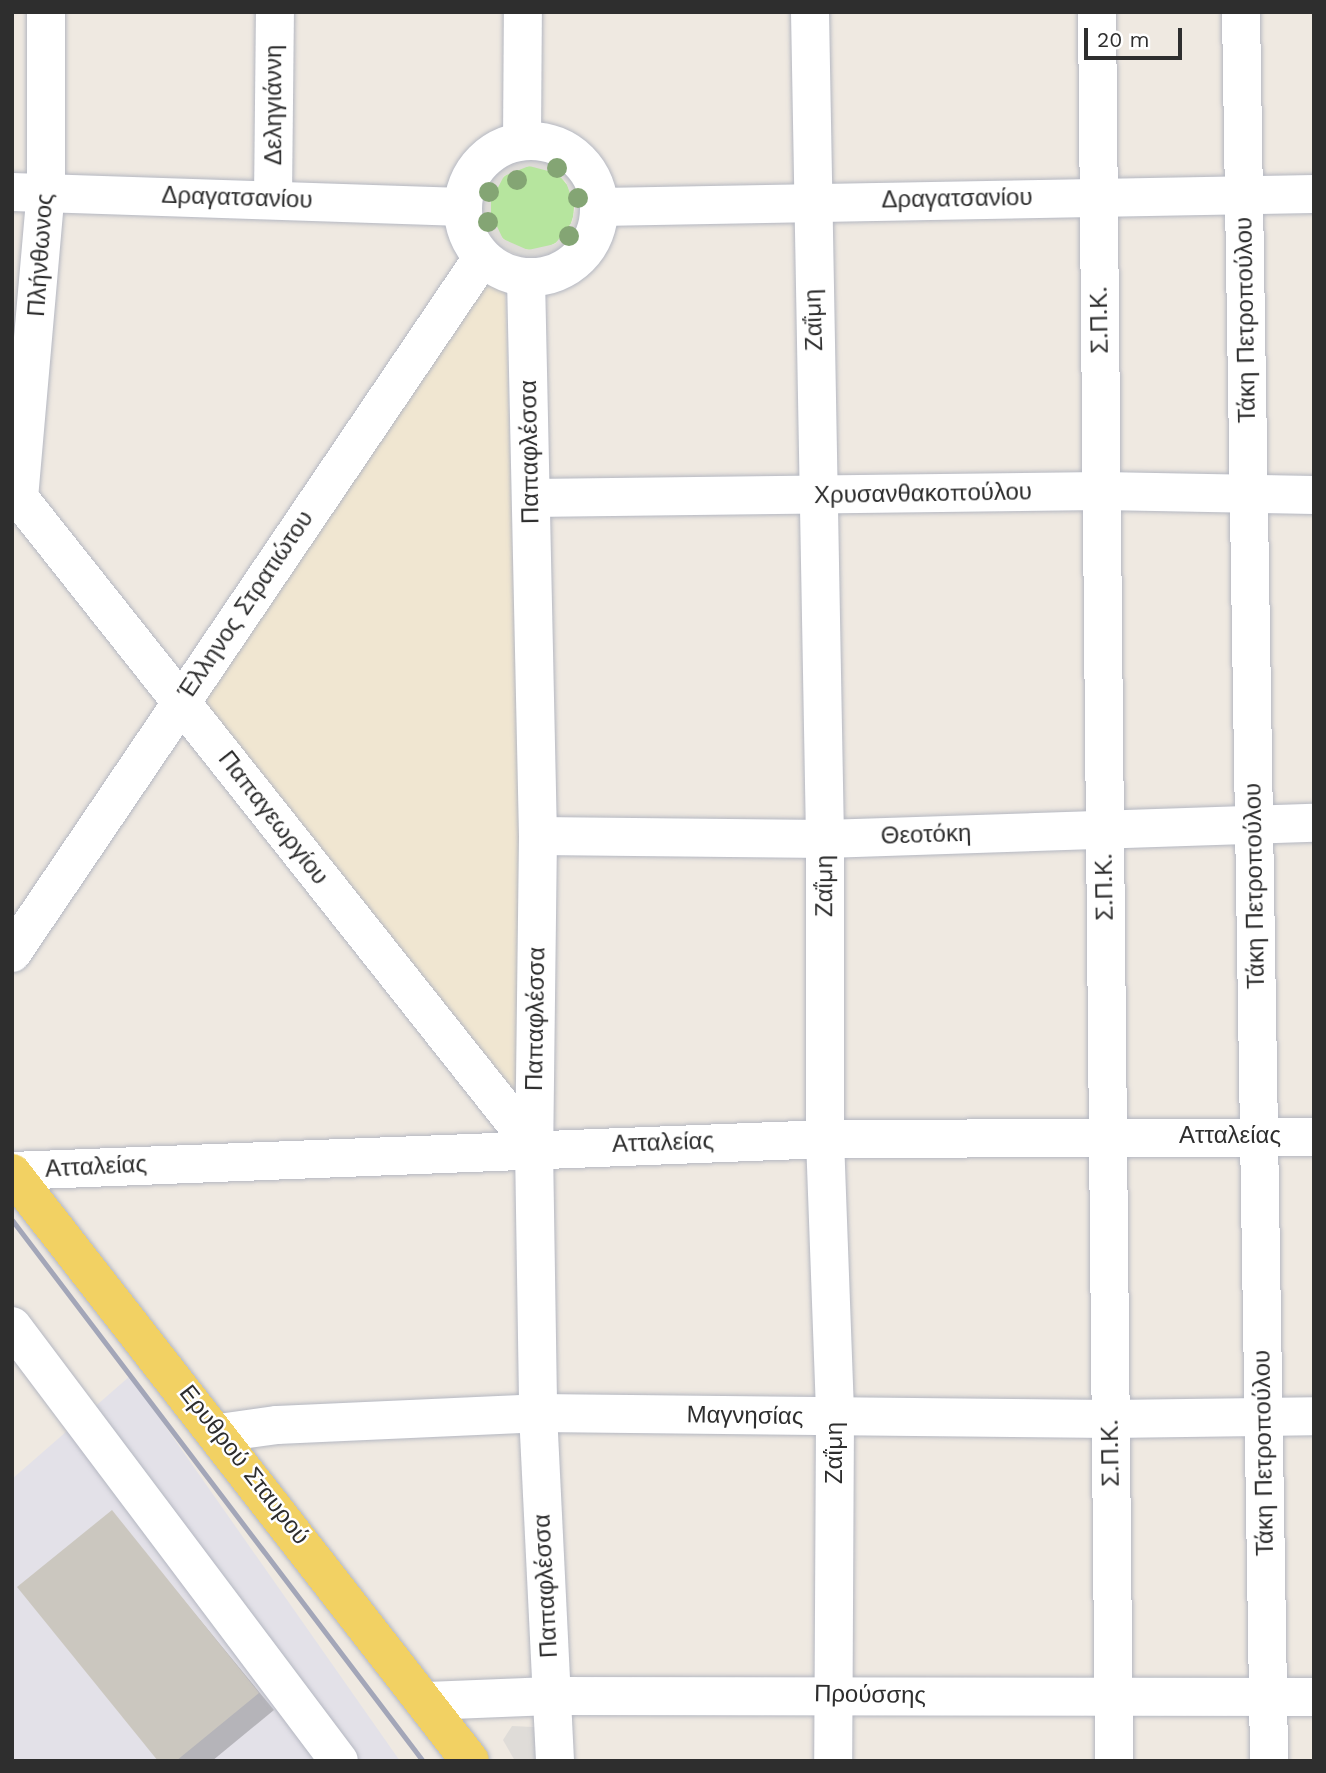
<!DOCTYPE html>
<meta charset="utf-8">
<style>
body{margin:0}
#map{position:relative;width:1326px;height:1773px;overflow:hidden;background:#efe9e1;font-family:"Work Sans",sans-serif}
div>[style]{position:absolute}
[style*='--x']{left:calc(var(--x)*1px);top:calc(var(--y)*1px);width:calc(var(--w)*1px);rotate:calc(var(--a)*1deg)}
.industrial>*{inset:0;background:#e3e1e8}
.education>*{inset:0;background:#f0e6d1}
.green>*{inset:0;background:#b6e59e}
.round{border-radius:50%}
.plaza>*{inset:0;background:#dfdcd8}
.shadow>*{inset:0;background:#0003}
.building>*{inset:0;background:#cbc7bf}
.roads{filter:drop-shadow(0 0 2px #b4b7c1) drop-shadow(0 0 2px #b4b7c1)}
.minor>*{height:38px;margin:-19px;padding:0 19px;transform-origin:19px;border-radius:19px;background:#fff}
.minor>.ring{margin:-19px;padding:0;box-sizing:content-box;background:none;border:38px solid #fff;border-radius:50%}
.major>*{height:38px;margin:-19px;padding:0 19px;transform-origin:19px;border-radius:19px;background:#f2d163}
.rail>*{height:5px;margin:-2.5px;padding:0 2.5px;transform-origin:2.5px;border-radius:2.5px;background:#a3a6b8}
.trees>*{width:20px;height:20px;margin:-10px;border-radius:50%;background:#84a574}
span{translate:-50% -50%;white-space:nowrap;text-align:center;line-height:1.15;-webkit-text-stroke:5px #fff;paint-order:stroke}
.street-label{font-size:24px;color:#2e2e2e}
.frame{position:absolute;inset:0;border:14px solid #2e2e2e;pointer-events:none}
.scale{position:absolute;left:1084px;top:28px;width:98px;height:32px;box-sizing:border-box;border:4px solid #2e2e2e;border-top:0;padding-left:9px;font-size:21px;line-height:24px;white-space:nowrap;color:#2e2e2e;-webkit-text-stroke:5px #fff;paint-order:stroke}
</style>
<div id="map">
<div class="industrial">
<i style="clip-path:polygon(130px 1376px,400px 1761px,12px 1761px,12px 1479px)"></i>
</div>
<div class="education">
<i style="clip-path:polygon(488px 283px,505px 288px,529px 1125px,192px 700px)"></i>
</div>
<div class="green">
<i class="round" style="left:490px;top:166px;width:84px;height:84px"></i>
</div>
<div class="plaza">
<i style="clip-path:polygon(evenodd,528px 156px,562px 165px,582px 193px,580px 227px,571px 243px,543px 259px,526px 259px,496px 245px,481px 216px,481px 200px,496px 170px,528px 156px,529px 166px,556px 173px,566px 182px,575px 208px,572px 222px,555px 244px,528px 250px,503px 239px,491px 214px,491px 201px,504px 176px,529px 166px)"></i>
<i style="clip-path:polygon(512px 1726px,554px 1728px,555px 1761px,515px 1761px,503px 1740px)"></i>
</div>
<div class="shadow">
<i style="clip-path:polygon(112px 1513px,274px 1710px,212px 1761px,160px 1761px)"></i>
</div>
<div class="building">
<i style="clip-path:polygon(112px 1510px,259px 1693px,176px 1761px,158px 1761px,17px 1587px)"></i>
</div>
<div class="roads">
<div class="minor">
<i style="--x:810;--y:12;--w:827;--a:88.96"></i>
<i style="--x:825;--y:839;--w:300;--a:90"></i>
<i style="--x:825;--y:1139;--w:278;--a:87.9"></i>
<i style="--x:835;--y:1417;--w:344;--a:90.3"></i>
<i style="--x:1097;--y:12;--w:1749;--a:89.44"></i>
<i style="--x:1241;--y:12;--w:1749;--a:89.08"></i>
<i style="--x:522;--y:140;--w:128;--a:-89.6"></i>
<i class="ring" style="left:463px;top:141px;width:98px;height:98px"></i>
<i style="--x:12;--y:192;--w:451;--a:1.9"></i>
<i style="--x:273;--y:198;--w:186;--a:-89.4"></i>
<i style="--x:600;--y:207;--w:714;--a:-1.04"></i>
<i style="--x:526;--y:278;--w:558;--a:88.77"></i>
<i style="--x:538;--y:836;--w:311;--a:90.7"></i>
<i style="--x:534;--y:1147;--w:266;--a:89.1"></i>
<i style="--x:538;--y:1413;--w:348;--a:87.2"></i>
<i style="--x:12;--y:489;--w:840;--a:51.57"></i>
<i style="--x:19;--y:498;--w:307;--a:-85"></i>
<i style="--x:46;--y:192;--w:180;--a:-90"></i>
<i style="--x:531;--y:498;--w:571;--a:-0.7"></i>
<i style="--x:1102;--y:491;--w:212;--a:1.1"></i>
<i style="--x:538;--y:836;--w:287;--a:0.6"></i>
<i style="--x:825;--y:839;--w:489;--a:-1.9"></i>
<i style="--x:12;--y:953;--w:839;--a:-55.93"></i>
<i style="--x:12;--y:1171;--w:814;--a:-2.25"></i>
<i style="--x:825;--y:1139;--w:489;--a:-0.2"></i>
<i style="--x:12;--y:1326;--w:544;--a:53.07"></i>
<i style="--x:219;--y:1433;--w:59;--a:-7.9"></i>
<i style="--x:277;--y:1425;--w:261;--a:-2.6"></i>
<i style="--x:538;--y:1413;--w:573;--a:0.6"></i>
<i style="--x:1111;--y:1419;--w:203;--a:-0.8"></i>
<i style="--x:427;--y:1701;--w:124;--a:-2.3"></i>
<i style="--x:551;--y:1696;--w:763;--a:0.08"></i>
</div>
<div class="major">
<i style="--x:12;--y:1173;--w:745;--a:52.08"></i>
</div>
</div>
<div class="rail">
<i style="--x:12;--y:1220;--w:679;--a:52.78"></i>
</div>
<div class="trees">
<i style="left:557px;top:168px"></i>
<i style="left:517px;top:180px"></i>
<i style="left:489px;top:192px"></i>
<i style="left:578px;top:198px"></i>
<i style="left:488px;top:222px"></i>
<i style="left:569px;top:236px"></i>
</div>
<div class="street-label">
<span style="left:274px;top:105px;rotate:-90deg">Δεληγιάννη</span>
<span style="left:237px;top:198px;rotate:2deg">Δραγατσανίου</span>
<span style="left:957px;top:199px;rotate:-1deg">Δραγατσανίου</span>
<span style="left:41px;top:255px;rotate:-86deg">Πλήνθωνος</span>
<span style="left:814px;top:320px;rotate:-92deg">Ζαΐμη</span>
<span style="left:1100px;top:320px;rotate:-91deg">Σ.Π.Κ.</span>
<span style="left:1246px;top:320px;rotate:-91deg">Τάκη Πετροπούλου</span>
<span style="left:530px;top:452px;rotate:-91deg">Παπαφλέσσα</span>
<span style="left:923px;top:494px;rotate:-1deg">Χρυσανθακοπούλου</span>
<span style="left:246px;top:605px;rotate:-56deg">Έλληνος Στρατιώτου</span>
<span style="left:273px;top:818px;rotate:52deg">Παπαγεωργίου</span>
<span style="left:926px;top:835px;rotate:-2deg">Θεοτόκη</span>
<span style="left:825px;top:886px;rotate:-90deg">Ζαΐμη</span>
<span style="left:1255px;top:886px;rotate:-91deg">Τάκη Πετροπούλου</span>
<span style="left:1105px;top:887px;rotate:-91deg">Σ.Π.Κ.</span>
<span style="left:536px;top:1019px;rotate:-89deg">Παπαφλέσσα</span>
<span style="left:1230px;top:1136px">Ατταλείας</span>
<span style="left:663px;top:1143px;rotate:-2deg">Ατταλείας</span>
<span style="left:96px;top:1167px;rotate:-3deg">Ατταλείας</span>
<span style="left:745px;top:1416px;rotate:1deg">Μαγνησίας</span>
<span style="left:835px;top:1453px;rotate:-90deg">Ζαΐμη</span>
<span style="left:1111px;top:1453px;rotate:-91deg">Σ.Π.Κ.</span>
<span style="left:1264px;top:1453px;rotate:-91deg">Τάκη Πετροπούλου</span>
<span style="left:244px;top:1465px;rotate:52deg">Ερυθρού Σταυρού</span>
<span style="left:546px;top:1586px;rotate:-93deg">Παπαφλέσσα</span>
<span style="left:870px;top:1695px;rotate:1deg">Προύσσης</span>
</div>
<div class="frame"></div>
<div class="scale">20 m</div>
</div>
